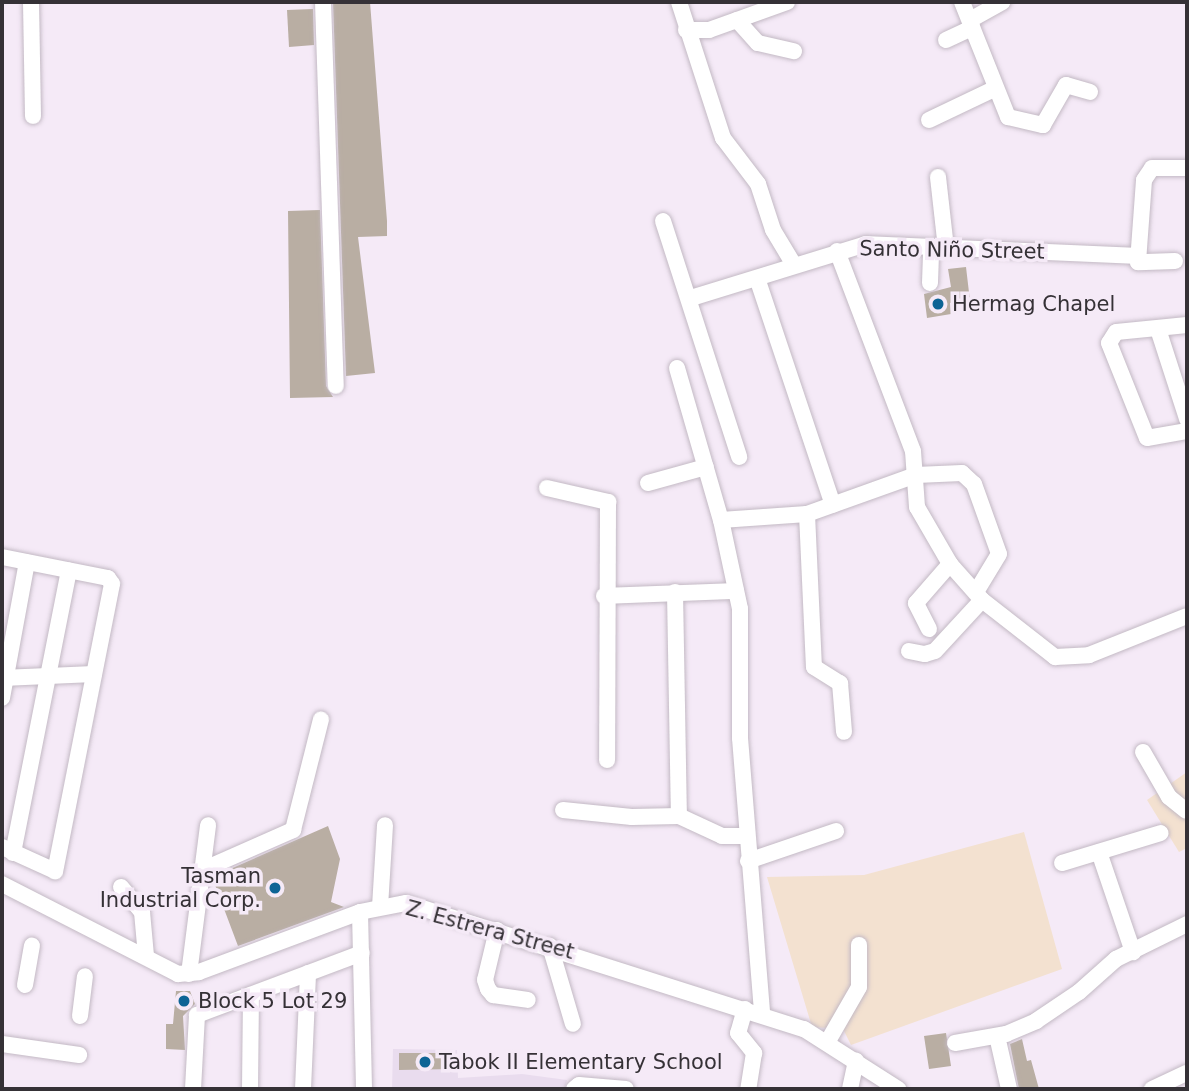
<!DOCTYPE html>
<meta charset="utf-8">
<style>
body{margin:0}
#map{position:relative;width:1189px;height:1091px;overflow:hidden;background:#f5eaf7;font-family:"DejaVu Sans",sans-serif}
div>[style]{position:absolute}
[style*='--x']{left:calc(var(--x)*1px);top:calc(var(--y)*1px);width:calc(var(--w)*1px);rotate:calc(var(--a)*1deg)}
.industrial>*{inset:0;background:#f3e1d0}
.education>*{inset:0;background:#e9dcee}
.building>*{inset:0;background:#b9aea3}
.roads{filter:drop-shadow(0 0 2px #c3b9c4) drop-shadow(0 0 2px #c3b9c4)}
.minor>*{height:16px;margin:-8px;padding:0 8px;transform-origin:8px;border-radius:8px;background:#fff}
.dots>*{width:19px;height:19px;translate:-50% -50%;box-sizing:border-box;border:4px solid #f5eaf7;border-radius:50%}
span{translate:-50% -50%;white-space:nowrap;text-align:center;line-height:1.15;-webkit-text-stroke:7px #f5eaf7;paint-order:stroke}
.street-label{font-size:21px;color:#353136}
.poi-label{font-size:21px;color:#353136}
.left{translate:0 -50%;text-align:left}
.right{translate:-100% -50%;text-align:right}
.frame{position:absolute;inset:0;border:4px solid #353136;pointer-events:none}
</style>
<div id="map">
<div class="industrial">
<i style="clip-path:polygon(1187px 772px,1187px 848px,1179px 852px,1147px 800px)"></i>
<i style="clip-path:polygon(1024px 832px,1062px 969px,851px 1045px,843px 1029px,812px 1027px,767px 877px,864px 875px)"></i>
</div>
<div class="education">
<i style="clip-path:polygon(393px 1049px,457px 1050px,458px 1078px,522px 1074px,567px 1080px,565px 1089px,392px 1089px)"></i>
</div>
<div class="building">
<i style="clip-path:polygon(333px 2px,370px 2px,387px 221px,387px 236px,358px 237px,375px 373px,346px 376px)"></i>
<i style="clip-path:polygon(313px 9px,314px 45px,289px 47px,287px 10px)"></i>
<i style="clip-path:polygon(320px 210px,326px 386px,333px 397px,290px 398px,288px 211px)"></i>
<i style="clip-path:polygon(966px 267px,970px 301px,950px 303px,951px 314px,927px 318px,924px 294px,951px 287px,948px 269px)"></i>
<i style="clip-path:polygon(328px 826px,340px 859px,331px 902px,344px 907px,238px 946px,212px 877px)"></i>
<i style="clip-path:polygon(176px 991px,190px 991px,195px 1004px,183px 1016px,185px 1050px,166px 1049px,166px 1024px,173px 1024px)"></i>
<i style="clip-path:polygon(946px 1033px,951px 1066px,929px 1069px,924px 1036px)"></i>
<i style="clip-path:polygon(1022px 1039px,1027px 1061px,1031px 1060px,1039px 1089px,1019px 1089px,1010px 1044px)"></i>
<i style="clip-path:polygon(399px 1053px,454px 1053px,455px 1069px,399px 1070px)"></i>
</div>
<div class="roads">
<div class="minor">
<i style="--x:31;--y:2;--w:114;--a:89"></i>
<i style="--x:323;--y:2;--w:384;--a:88.1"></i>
<i style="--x:679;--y:2;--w:143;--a:72.1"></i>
<i style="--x:723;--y:138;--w:58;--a:52.7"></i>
<i style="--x:758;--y:184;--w:48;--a:71.9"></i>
<i style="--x:773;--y:230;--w:41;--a:59"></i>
<i style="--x:962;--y:2;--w:124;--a:68.2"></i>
<i style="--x:1008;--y:117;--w:36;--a:13"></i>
<i style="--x:1043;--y:125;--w:46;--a:-60.1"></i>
<i style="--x:1066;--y:85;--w:25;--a:16"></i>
<i style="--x:737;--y:20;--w:31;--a:48"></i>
<i style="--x:758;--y:43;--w:37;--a:13"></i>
<i style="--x:970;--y:20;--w:37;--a:-29"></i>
<i style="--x:686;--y:30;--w:23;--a:0"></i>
<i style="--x:709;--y:30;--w:83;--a:-19.7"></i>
<i style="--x:946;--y:40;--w:29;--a:-25"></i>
<i style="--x:929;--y:120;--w:72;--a:-25.5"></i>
<i style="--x:938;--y:177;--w:71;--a:83.6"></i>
<i style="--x:663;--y:221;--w:248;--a:72.1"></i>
<i style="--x:837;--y:251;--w:214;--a:69.2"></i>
<i style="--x:913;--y:451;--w:56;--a:85.9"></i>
<i style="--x:917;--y:507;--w:66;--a:59.9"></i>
<i style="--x:950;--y:564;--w:48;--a:48.4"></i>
<i style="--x:982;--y:600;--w:93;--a:38"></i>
<i style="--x:1055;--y:657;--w:34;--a:-3"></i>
<i style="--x:1089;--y:655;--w:105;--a:-21.7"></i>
<i style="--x:1175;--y:261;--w:37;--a:178"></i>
<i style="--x:1138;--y:262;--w:82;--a:-85.8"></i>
<i style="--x:1144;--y:180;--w:14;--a:-56"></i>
<i style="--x:1152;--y:168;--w:35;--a:0"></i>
<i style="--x:757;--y:278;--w:239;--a:71.5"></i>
<i style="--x:930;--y:283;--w:36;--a:-88"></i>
<i style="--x:691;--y:298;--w:183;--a:-17.1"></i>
<i style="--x:866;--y:244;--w:271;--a:2.5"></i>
<i style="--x:1187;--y:325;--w:71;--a:174.4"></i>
<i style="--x:1116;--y:332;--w:13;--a:122"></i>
<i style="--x:1109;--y:343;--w:102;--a:68.2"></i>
<i style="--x:1147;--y:438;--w:41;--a:-9.9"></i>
<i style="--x:1158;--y:329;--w:95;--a:72.1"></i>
<i style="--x:677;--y:368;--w:158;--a:73.9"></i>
<i style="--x:721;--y:520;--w:91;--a:77.9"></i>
<i style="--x:740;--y:609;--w:129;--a:90"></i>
<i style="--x:740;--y:738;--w:277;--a:85.4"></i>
<i style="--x:648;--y:483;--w:60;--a:-15.4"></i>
<i style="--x:547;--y:488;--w:63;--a:12.9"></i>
<i style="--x:608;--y:502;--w:258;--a:90.2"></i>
<i style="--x:807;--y:514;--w:153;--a:87.4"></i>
<i style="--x:814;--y:667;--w:31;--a:32"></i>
<i style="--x:840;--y:683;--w:49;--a:85.3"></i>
<i style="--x:721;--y:520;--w:86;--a:-4"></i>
<i style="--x:807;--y:514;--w:116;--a:-19.7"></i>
<i style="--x:916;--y:475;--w:46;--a:-2.5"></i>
<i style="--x:962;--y:473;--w:16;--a:43"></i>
<i style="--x:974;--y:484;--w:74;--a:70.3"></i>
<i style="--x:999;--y:554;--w:44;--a:121.2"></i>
<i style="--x:2;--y:557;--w:108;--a:11.2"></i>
<i style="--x:108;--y:578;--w:7;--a:56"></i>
<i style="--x:112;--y:584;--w:293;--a:101.2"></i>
<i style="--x:55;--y:871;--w:58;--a:-155.6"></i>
<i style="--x:675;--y:592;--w:224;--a:89"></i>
<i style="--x:604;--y:596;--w:132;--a:-2.2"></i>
<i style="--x:929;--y:629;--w:29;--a:-117"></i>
<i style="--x:916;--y:603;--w:52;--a:-48.9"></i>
<i style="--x:909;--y:651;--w:16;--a:11"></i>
<i style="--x:925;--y:654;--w:10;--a:-17"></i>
<i style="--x:935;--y:651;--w:69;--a:-47.3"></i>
<i style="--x:2;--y:678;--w:92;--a:-2.5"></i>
<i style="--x:2;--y:698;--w:138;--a:-79.6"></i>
<i style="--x:1143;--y:752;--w:52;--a:60"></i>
<i style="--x:1169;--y:797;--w:22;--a:39"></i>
<i style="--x:563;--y:810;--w:69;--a:5.8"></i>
<i style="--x:632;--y:817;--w:47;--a:-1.2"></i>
<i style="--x:679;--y:816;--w:47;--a:24.9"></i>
<i style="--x:722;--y:836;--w:25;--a:0"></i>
<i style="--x:1099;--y:852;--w:106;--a:71.2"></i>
<i style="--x:13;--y:853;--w:288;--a:-78.8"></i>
<i style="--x:748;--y:861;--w:93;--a:-18.8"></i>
<i style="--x:1062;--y:863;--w:103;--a:-16.9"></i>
<i style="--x:200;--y:871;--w:102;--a:-23.8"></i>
<i style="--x:293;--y:830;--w:114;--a:-75.8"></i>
<i style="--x:2;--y:884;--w:198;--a:27.1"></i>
<i style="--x:178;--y:974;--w:21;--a:-5"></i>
<i style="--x:199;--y:972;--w:172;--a:-20.4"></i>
<i style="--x:360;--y:912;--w:47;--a:-11.1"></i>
<i style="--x:406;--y:903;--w:417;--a:17.6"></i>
<i style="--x:804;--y:1029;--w:112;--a:32.6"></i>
<i style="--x:121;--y:887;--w:33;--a:50"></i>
<i style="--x:142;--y:912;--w:44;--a:84.8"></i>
<i style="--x:380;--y:907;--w:82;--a:-86.5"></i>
<i style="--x:360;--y:912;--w:177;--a:88.7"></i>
<i style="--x:497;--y:930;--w:51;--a:103.5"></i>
<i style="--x:485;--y:980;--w:9;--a:72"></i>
<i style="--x:488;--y:989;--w:8;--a:50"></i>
<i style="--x:493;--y:995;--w:35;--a:8"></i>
<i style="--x:550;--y:946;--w:81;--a:73.6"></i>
<i style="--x:189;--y:974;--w:150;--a:-82.7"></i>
<i style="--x:25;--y:985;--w:40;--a:-80"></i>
<i style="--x:745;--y:1009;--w:25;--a:106"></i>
<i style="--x:738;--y:1033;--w:26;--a:51"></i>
<i style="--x:754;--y:1053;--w:36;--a:99"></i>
<i style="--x:80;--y:1016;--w:40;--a:-82.9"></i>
<i style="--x:997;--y:1036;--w:54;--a:77.2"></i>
<i style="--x:828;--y:1041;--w:62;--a:-60.1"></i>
<i style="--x:859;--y:987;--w:42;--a:-90"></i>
<i style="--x:955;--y:1043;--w:52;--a:-10"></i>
<i style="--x:1006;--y:1034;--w:33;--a:-23"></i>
<i style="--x:1036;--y:1021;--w:52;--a:-34"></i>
<i style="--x:1079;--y:992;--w:50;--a:-41.7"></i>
<i style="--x:1116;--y:959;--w:79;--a:-26.2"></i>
<i style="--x:2;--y:1044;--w:78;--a:8.1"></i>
<i style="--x:193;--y:1089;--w:74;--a:-86.9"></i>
<i style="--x:197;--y:1015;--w:176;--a:-20.6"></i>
<i style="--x:250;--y:1089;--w:94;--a:-89.4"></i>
<i style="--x:303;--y:1089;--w:116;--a:-87.5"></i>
<i style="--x:574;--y:1089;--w:6;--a:-39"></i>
<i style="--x:579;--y:1085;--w:47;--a:4.9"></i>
<i style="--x:850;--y:1089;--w:29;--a:-78"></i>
<i style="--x:1152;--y:1089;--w:38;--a:-25"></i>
</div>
</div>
<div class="dots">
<i style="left:938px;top:304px;background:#0d6495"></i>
<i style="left:275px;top:888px;background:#0d6495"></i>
<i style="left:184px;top:1001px;background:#0d6495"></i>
<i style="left:425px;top:1062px;background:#0d6495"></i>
</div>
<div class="street-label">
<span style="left:952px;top:250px;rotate:1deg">Santo Niño Street</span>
<span style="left:490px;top:930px;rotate:15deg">Z. Estrera Street</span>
</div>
<div class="poi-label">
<span class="left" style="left:952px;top:304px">Hermag Chapel</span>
<span class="right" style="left:261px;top:888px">Tasman<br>Industrial Corp.</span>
<span class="left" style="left:198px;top:1001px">Block 5 Lot 29</span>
<span class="left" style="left:439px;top:1062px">Tabok II Elementary School</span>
</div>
<div class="frame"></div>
</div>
